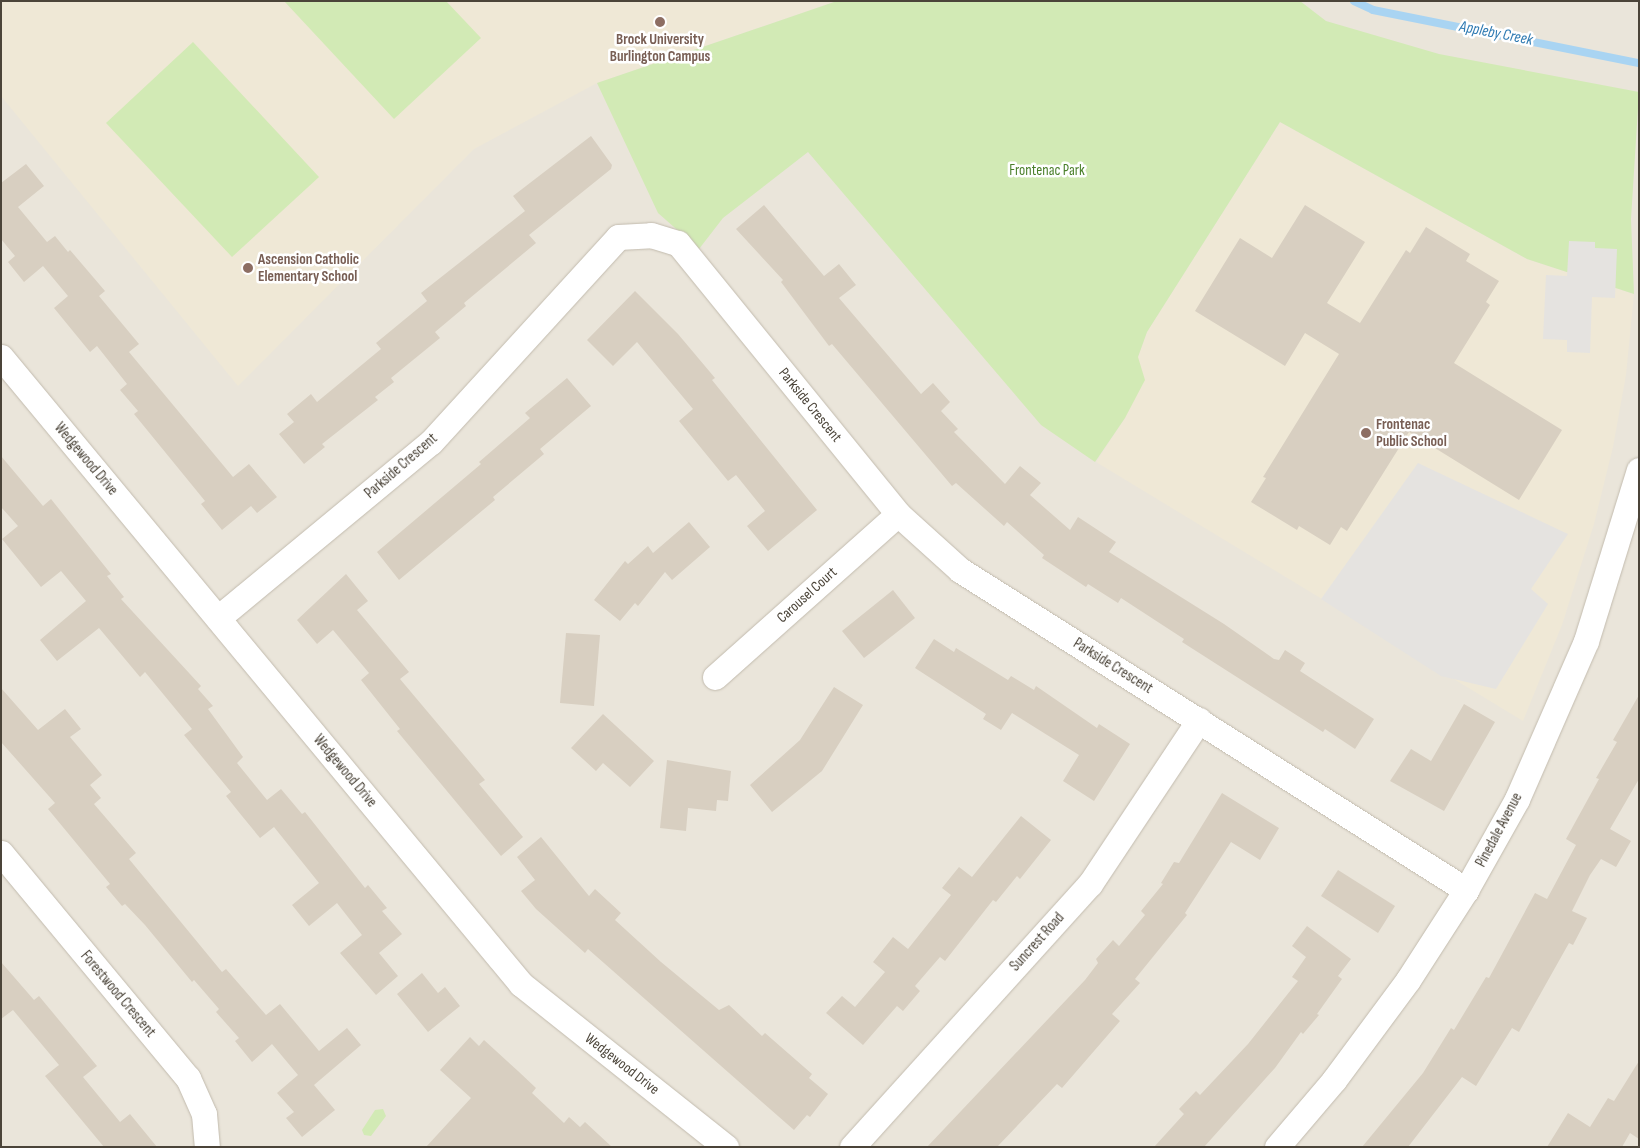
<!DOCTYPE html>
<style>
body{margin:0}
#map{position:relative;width:1640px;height:1148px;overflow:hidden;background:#f6f3ec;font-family:"Sofia Sans Condensed",sans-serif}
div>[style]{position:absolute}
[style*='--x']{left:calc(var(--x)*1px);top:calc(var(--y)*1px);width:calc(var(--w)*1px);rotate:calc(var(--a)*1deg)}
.residential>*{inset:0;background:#eae5da}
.education>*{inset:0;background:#efe8d6}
.green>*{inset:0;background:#d2eab5}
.parking>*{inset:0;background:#e5e3e0}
.stream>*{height:8px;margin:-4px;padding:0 4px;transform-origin:4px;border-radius:4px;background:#a9d4f2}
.building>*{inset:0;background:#d8cfc1}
.roads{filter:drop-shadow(0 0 1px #c2bbae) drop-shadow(0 0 1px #c2bbae)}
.minor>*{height:25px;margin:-12.5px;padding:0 12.5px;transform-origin:12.5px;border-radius:12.5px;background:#fff}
.dots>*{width:14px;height:14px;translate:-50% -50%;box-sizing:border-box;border:2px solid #fff;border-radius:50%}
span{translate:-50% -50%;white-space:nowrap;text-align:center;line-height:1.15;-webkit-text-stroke:5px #fff;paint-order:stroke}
.education-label{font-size:15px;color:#785e54;font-weight:700}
.left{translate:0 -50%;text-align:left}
.park-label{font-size:15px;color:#4a7f2a}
.street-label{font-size:15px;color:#4b4439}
.water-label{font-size:16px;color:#2e7ab2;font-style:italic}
.frame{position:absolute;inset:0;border:2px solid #4b4439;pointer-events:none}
</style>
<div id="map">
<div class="residential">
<i style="clip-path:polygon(1px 1px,1639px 1px,1639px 1147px,1px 1147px)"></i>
</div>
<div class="education">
<i style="clip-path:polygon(1px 1px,837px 1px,597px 83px,474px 149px,238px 386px,1px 96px)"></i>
<i style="clip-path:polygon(1280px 122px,1527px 259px,1634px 294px,1626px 375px,1613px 447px,1594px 524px,1562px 625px,1523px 721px,1096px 462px,1125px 418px,1138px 357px,1147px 332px)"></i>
</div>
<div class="green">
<i style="clip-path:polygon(284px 1px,446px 1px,481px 38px,394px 119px)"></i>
<i style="clip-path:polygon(837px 1px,1300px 1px,1326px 21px,1439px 54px,1639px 92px,1631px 219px,1634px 294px,1527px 259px,1280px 122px,1147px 332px,1138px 357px,1145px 380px,1125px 418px,1095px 462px,1041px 425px,808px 152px,723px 218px,699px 249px,658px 213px,597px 83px)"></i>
<i style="clip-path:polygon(193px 42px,319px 177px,232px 257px,106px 123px)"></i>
<i style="clip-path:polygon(383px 1109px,386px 1116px,371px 1136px,364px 1135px,362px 1130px,375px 1110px)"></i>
</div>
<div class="parking">
<i style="clip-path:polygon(1569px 241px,1595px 242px,1595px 248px,1617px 249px,1615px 298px,1592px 297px,1590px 353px,1567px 352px,1567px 340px,1543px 339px,1546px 275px,1567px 276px)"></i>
<i style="clip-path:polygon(1418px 463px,1568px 534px,1531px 589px,1548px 604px,1496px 689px,1441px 676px,1321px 599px)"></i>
</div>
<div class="stream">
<i style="--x:1354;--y:1;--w:21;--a:25"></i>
<i style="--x:1373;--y:10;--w:271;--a:11.3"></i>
</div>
<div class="building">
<i style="clip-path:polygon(591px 136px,612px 165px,611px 169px,529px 235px,536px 243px,464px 303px,466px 306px,435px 332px,440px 338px,391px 378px,394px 382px,375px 397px,378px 400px,322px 444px,325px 447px,304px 464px,279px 434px,294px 422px,287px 414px,311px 394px,317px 402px,381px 349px,376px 343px,427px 301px,421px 293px,525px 211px,513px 196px)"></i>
<i style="clip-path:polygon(26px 164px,44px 186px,18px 207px,47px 242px,55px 236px,68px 252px,70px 250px,105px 291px,99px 296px,139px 344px,129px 352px,233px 477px,249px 464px,277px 497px,257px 513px,251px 506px,222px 530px,201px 504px,205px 501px,134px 414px,138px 411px,120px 390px,127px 384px,97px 346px,90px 352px,54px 308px,68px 296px,43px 266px,24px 282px,8px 262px,15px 256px,1px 239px,1px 183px)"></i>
<i style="clip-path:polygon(764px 205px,824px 276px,839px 264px,856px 285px,839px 298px,921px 394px,933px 383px,950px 402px,941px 411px,958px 429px,954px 432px,1005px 484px,1020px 466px,1041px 483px,1030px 495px,1070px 530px,1078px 517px,1116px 542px,1109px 552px,1224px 624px,1274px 659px,1279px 660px,1285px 650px,1305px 663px,1300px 671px,1374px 719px,1355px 749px,1325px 729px,1323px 732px,1182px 642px,1184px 639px,1121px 598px,1118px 603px,1088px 584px,1086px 587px,1042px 558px,1044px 555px,1007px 522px,1004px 526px,956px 483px,952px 486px,832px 344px,829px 346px,781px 282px,783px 280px,736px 229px)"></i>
<i style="clip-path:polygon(1305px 205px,1365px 242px,1327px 303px,1360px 323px,1406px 250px,1410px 253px,1426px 227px,1470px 254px,1466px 261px,1499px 281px,1486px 302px,1490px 305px,1454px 363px,1562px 430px,1519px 500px,1409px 432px,1347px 531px,1341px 527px,1330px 545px,1299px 526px,1297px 530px,1251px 502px,1266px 478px,1263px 477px,1339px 354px,1305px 333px,1285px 366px,1195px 311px,1240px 238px,1272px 258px)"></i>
<i style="clip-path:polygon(635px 291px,678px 334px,715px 378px,712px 380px,817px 510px,768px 551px,747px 526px,765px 511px,736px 475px,728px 481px,679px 421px,693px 409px,637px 342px,613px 366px,587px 340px)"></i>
<i style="clip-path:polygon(567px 378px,591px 406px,540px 449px,544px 454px,493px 497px,495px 500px,399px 580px,377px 552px,481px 464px,479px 462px,530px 418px,525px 413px)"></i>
<i style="clip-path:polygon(1px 456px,43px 506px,51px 499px,111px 574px,107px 576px,124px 597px,121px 599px,201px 686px,198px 689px,213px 706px,208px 709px,243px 757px,237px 763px,267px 800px,281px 789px,302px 814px,305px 812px,365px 888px,368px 885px,387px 908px,382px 911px,402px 934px,379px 953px,398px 976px,376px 995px,340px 953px,362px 935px,337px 903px,309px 926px,292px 905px,319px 883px,274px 827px,260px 838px,242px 816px,226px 796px,231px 792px,184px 735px,192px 729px,145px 672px,140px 677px,99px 628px,57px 661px,40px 640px,86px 601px,61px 571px,41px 587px,2px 539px,18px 526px,1px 507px)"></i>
<i style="clip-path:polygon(689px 522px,710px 547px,672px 580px,665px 572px,638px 606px,635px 603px,620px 621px,594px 600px,625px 561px,628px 564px,648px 546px,653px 553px)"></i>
<i style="clip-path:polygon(346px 574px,368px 601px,357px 610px,409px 672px,400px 679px,485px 780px,479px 784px,523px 837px,501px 856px,397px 731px,400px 729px,361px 680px,369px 673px,333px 630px,317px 644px,297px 620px)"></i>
<i style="clip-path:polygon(893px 590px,915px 618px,864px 658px,842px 631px)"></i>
<i style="clip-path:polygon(566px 633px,600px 635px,594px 706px,560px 703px)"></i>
<i style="clip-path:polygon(934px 639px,954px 652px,956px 648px,1008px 680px,1011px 676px,1034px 690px,1036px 686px,1097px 728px,1099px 724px,1130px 744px,1094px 801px,1063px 781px,1079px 755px,1012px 713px,1001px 730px,983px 719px,986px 714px,915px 668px)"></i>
<i style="clip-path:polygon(834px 687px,863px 705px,822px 771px,772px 812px,750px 785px,800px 740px)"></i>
<i style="clip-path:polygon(1px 688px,38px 730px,65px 709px,81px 729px,70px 737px,102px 775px,90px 785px,101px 798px,94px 804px,136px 853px,129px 859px,222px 972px,226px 969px,266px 1015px,280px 1004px,319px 1051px,347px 1028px,361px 1045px,314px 1085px,335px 1110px,302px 1137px,286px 1118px,294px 1112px,277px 1093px,298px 1075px,272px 1044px,252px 1062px,235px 1041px,239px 1038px,216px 1012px,219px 1009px,194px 980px,192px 982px,145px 925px,125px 904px,122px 906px,106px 887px,110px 884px,48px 809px,55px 803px,1px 742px)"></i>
<i style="clip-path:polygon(1639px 695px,1639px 779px,1610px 829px,1631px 841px,1616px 867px,1601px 859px,1590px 875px,1572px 911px,1587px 918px,1573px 945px,1569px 943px,1519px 1032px,1512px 1028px,1476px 1086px,1462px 1077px,1408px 1147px,1362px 1147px,1423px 1073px,1451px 1028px,1454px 1030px,1486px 977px,1489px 978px,1535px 893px,1547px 899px,1576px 845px,1566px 839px,1599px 779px,1596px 778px,1617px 742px,1613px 740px)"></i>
<i style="clip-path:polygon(1464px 704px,1495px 722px,1444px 811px,1390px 781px,1411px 749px,1431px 761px)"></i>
<i style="clip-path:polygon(603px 714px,654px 761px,630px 787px,603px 763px,596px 771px,571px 748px)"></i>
<i style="clip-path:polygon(667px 760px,731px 771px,728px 801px,717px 800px,716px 811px,688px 808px,686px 831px,660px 828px)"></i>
<i style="clip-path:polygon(1222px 793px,1279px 828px,1260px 860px,1231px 842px,1185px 913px,1187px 915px,1135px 979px,1140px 983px,1112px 1014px,1120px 1021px,1062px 1088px,1057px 1084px,997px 1147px,927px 1147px,1085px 980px,1098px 963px,1096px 959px,1113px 940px,1119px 946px,1145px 915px,1141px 911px,1163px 884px,1161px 883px,1174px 862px,1179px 863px)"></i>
<i style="clip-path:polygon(1021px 816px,1051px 840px,1020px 879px,1017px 876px,996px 902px,993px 900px,945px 961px,940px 957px,915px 986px,920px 991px,903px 1011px,897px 1006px,863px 1045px,826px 1013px,842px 996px,855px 1007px,885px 972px,873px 962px,893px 937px,908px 949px,951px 895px,942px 888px,959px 867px,972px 877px)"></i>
<i style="clip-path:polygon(541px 837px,589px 896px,595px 889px,621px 913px,615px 920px,661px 962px,719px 1010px,729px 1005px,762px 1036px,765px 1033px,812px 1074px,809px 1078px,828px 1094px,810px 1117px,807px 1115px,794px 1130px,588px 949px,585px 953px,536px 909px,521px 891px,535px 880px,517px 857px)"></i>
<i style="clip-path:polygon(1338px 870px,1395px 906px,1378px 933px,1321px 896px)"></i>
<i style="clip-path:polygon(1307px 926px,1351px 959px,1338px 976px,1342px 979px,1317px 1014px,1319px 1015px,1303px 1034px,1301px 1032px,1275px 1068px,1204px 1147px,1154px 1147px,1184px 1114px,1179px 1109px,1196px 1091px,1200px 1095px,1248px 1044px,1298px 981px,1292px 977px,1306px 957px,1292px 946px)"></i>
<i style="clip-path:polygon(1px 962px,34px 1000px,39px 996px,97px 1066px,83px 1077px,120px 1122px,130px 1114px,157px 1147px,104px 1147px,45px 1076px,59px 1065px,13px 1010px,1px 1019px)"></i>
<i style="clip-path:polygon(422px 973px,438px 993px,445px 987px,460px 1006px,428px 1032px,397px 994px)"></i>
<i style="clip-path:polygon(470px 1037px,479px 1046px,484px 1040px,518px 1071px,536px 1088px,532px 1093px,564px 1123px,569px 1117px,580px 1127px,585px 1122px,612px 1147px,426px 1147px,471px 1098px,440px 1070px)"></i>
<i style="clip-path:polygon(1639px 1061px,1639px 1139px,1630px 1133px,1622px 1147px,1547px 1147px,1568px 1113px,1590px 1127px,1608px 1098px,1614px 1101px)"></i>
</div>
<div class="roads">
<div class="minor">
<i style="--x:1;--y:357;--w:815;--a:50.33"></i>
<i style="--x:521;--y:984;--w:262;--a:38.5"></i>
<i style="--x:218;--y:618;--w:276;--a:-39.6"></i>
<i style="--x:431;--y:442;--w:277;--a:-47.6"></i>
<i style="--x:618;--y:237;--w:33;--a:-3"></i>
<i style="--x:651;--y:235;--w:28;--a:17"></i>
<i style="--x:678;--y:243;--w:349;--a:50.9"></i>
<i style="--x:898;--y:514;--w:84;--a:42.1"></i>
<i style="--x:960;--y:570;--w:599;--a:32.31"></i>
<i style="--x:715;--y:677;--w:245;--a:-41.7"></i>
<i style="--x:1;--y:853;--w:293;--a:50.3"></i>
<i style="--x:188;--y:1078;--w:39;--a:66"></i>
<i style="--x:204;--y:1114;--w:33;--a:85"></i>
<i style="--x:852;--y:1147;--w:355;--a:-47.9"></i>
<i style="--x:1090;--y:884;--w:197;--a:-56.4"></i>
<i style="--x:1277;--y:1147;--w:88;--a:-49.6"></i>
<i style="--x:1334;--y:1080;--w:124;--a:-53.5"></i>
<i style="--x:1408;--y:980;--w:107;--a:-57.2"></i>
<i style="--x:1466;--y:890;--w:104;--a:-60.7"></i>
<i style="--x:1517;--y:799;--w:172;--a:-66.4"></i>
<i style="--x:1586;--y:641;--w:179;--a:-72.8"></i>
</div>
</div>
<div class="dots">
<i style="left:660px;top:22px;background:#8d6e63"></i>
<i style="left:248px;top:268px;background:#8d6e63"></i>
<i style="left:1366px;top:433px;background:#8d6e63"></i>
</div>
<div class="education-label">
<span style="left:660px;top:48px">Brock University<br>Burlington Campus</span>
<span class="left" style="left:258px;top:268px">Ascension Catholic<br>Elementary School</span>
<span class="left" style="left:1376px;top:433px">Frontenac<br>Public School</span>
</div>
<div class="park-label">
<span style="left:1047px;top:171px">Frontenac Park</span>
</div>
<div class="street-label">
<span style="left:810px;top:405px;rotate:51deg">Parkside Crescent</span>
<span style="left:86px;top:459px;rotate:50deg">Wedgewood Drive</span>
<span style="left:401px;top:466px;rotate:-41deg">Parkside Crescent</span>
<span style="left:807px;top:595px;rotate:-42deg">Carousel Court</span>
<span style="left:1113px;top:666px;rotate:32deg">Parkside Crescent</span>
<span style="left:345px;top:771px;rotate:50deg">Wedgewood Drive</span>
<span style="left:1499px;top:830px;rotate:-62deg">Pinedale Avenue</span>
<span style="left:1037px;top:942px;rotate:-48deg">Suncrest Road</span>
<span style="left:118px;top:994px;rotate:50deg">Forestwood Crescent</span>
<span style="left:622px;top:1064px;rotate:38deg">Wedgewood Drive</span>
</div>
<div class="water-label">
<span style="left:1496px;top:34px;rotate:11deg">Appleby Creek</span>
</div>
<div class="frame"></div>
</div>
